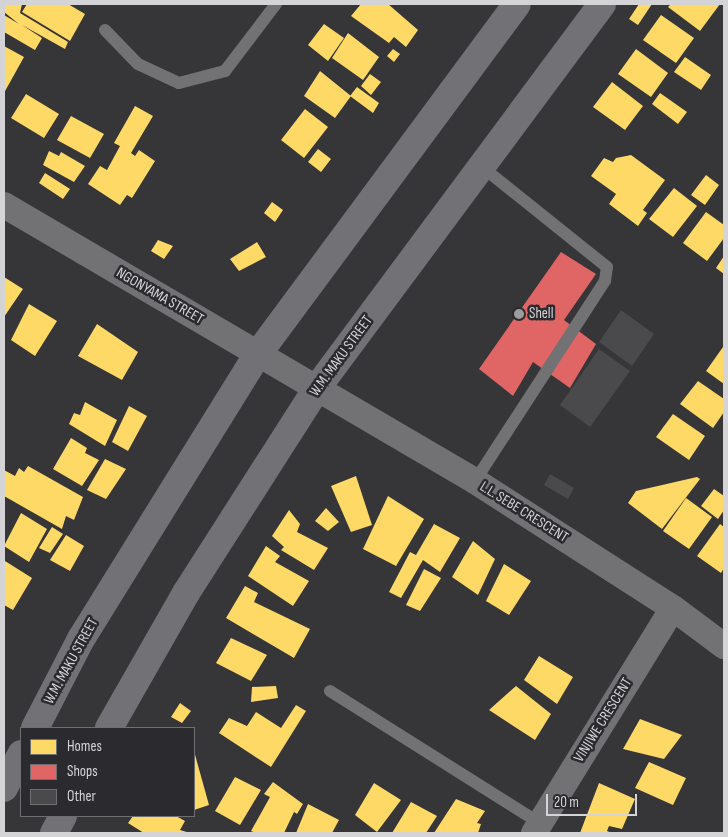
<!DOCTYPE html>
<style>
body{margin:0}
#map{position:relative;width:728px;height:837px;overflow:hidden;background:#363537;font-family:"Sofia Sans Condensed",sans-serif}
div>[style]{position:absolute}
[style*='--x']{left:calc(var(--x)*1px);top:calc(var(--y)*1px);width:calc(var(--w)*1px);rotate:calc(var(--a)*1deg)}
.homes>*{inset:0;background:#ffd966}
.shops>*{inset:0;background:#e06666}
.building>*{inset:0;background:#4a494b}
.lane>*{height:12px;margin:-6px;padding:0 6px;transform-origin:6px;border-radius:6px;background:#727173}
.street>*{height:26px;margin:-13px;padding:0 13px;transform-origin:13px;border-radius:13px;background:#727173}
.secondary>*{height:28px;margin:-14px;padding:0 14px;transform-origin:14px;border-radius:14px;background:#727176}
.dots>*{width:14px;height:14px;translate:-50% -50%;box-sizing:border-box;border:2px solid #2b2a2e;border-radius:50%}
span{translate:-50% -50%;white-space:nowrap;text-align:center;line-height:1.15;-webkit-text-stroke:5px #2b2a2e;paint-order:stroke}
.street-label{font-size:15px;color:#d4d4d6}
.poi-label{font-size:15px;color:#d4d4d6}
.left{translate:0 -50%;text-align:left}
.frame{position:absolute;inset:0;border:5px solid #d4d4d6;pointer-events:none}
.legend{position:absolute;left:20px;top:727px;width:175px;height:90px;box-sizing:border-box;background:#2b2a2e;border:1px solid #6f6e71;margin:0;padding:6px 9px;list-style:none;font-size:15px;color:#d4d4d6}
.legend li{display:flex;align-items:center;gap:10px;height:25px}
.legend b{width:25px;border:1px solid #6f6e71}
.scale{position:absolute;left:546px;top:794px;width:91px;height:22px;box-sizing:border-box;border:2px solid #d4d4d6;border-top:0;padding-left:6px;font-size:15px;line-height:18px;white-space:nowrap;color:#d4d4d6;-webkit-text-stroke:4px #2b2a2e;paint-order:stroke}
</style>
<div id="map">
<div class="homes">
<i style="clip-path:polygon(4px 4px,22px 4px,20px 13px,68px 42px,65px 49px,22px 25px,42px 38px,35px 50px,4px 32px,4px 15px,19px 24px,4px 12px)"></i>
<i style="clip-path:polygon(27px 4px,68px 4px,85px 14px,70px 41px,22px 12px)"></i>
<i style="clip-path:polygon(361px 4px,388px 4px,418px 30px,406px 47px,394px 37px,389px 43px,351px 16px)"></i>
<i style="clip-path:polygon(639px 4px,652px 4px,638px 25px,629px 19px)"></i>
<i style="clip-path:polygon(671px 4px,720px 4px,700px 31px,668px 7px)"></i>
<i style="clip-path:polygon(661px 15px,694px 38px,676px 63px,643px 40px)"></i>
<i style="clip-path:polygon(324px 24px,344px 38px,328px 61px,308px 45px)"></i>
<i style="clip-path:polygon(348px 33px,379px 57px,363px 80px,332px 58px)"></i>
<i style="clip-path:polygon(4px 46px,24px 57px,4px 93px)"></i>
<i style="clip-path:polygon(393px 49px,400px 54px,394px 62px,387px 56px)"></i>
<i style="clip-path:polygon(636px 49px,668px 73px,651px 97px,618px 74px)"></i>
<i style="clip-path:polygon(685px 57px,711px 75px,701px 90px,674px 72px)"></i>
<i style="clip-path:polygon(320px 71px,351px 96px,335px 118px,304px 96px)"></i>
<i style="clip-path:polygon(370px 74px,381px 82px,371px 95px,361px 86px)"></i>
<i style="clip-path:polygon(612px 82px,643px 106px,625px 130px,593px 107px)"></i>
<i style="clip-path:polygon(357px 87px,379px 103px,373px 113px,350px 96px)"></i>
<i style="clip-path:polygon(660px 93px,687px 112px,678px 124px,652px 104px)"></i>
<i style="clip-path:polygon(26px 94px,59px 114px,44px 138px,11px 118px)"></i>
<i style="clip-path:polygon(135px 106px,153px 116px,131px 153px,135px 156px,139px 150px,155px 161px,132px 198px,127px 195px,120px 205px,88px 184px,100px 166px,107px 170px,120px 146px,114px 143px)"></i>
<i style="clip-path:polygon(305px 109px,328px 127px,304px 158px,281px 140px)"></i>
<i style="clip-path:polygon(71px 116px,104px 134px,90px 158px,57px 140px)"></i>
<i style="clip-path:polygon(318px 149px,331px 159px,321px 172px,308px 162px)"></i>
<i style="clip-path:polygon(49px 151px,59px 156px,61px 152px,85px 166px,74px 182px,43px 165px)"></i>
<i style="clip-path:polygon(631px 155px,665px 180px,643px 210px,647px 213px,638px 226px,609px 204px,616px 194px,591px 176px,604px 158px,613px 162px,616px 158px)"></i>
<i style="clip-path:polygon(45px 173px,70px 189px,63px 199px,39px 183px)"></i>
<i style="clip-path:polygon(706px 175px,719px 185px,705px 205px,691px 195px)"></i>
<i style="clip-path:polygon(674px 188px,697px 206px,673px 237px,649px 219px)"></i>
<i style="clip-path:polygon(272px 202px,283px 210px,275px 222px,264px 213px)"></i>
<i style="clip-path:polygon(706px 212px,724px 225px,724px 238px,707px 261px,683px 243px)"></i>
<i style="clip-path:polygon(158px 240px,173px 246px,164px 259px,151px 251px)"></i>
<i style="clip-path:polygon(257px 242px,266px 257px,239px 271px,230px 259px)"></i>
<i style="clip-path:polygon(724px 256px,724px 274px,716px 268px)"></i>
<i style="clip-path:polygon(4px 277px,23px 289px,4px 317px)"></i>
<i style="clip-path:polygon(29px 304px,57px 321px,35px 356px,11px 340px)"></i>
<i style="clip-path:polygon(97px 324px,138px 352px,122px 380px,78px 356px)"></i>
<i style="clip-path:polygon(723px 347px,724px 348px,724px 384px,706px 371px)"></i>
<i style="clip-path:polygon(698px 381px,724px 399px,724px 412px,713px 428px,680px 404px)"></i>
<i style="clip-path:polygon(85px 402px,117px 420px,105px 446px,69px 424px,74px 413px,80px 415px)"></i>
<i style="clip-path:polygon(129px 406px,147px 416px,128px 451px,112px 442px)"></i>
<i style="clip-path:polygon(673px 414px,705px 436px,689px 460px,656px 437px)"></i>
<i style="clip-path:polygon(71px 438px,87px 448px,85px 453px,99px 460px,82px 486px,53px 469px)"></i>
<i style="clip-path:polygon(105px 459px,126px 469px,106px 499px,87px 490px)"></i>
<i style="clip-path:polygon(28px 466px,83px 497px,74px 520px,66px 516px,62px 529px,4px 496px,4px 470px,15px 476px,19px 468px,24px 472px)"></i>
<i style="clip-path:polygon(356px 476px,372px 525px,351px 532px,331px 486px)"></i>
<i style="clip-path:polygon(697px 477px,700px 479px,662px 529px,628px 503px,636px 491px)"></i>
<i style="clip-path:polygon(714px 489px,724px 496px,724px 510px,718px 519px,701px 506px)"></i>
<i style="clip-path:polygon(388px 496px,424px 519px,396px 566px,363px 549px)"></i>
<i style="clip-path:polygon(686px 498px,712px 517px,689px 549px,663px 531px)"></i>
<i style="clip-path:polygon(326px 508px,339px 522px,328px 531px,315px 521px)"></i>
<i style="clip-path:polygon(289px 510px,300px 524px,297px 532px,328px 548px,314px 570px,281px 550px,284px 547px,272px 536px)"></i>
<i style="clip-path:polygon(21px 513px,47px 529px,29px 562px,4px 546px)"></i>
<i style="clip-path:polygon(434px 524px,460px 538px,440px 572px,423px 560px,401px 598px,389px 592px,410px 552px,416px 555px)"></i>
<i style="clip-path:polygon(720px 524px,724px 527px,724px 568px,721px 573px,697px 556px)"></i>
<i style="clip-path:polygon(52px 527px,63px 534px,50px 553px,39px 548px)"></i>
<i style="clip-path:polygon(66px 535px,84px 546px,70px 571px,50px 560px)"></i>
<i style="clip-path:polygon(473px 541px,495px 559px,478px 595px,452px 577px)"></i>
<i style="clip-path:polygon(266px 546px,280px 556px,275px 562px,309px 581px,293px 606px,248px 576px)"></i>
<i style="clip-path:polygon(5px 561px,32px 578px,13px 610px,4px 605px)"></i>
<i style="clip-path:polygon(504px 564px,531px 581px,509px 615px,486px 601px)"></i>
<i style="clip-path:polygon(424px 569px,441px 578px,420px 611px,406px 605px)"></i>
<i style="clip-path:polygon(245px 586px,258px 593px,254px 602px,310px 629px,294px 658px,226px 618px)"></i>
<i style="clip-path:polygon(231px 638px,267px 655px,251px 681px,216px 663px)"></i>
<i style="clip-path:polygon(539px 656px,573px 677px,557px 704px,524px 680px)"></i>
<i style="clip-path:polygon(276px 686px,278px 698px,251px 702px,252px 687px)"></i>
<i style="clip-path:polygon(516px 686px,551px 714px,535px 740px,489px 710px)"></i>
<i style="clip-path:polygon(180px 703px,191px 711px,182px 723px,171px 717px)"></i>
<i style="clip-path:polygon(296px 705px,306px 711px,271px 767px,219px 733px,229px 718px,247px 726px,256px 712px,281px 728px)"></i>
<i style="clip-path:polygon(640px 719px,682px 735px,664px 759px,623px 749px)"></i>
<i style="clip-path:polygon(194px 751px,209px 805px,194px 810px)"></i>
<i style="clip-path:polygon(649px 762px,686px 778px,673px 805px,635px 788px)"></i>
<i style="clip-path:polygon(235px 777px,261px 790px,240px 825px,215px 811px)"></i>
<i style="clip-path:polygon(273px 782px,303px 804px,297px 814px,294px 812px,284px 833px,256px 833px,251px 831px,270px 797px,264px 794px)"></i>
<i style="clip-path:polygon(374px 783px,401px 800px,377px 832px,355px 815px)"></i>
<i style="clip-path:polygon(599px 783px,635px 799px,622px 829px,609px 826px,607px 831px,612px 833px,580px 833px)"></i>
<i style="clip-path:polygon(456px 799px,485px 811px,477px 823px,481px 824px,478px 833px,434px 833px)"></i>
<i style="clip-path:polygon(411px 802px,437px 816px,426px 833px,392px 833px)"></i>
<i style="clip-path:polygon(308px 804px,339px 820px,332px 833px,296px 833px)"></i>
<i style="clip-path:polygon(133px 816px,176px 816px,185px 821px,180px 830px,190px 833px,144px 833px,128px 823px)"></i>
</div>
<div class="shops">
<i style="clip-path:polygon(561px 252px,596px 274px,564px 320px,596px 344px,570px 388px,533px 362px,513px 396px,479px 369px)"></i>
</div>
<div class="building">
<i style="clip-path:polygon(621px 310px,654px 334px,632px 366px,599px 342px)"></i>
<i style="clip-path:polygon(599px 349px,630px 371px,590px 427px,560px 405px)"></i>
<i style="clip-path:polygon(550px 474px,574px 488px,568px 499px,544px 485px)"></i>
</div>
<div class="lane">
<i style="--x:105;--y:30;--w:47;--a:45.9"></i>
<i style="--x:138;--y:64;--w:45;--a:24.9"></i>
<i style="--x:179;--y:83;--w:48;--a:-14.6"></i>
<i style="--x:225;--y:71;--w:84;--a:-52.7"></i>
<i style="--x:475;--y:481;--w:239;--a:-57"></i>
<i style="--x:605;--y:281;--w:14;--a:-82"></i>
<i style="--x:607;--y:267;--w:161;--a:-141.3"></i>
<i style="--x:330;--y:691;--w:248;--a:32.2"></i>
</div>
<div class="street">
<i style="--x:4;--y:205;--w:546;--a:30.37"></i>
<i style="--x:475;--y:481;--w:235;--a:32.7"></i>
<i style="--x:673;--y:608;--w:64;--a:36.7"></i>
<i style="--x:534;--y:833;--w:264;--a:-58.3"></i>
</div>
<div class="secondary">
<i style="--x:35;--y:728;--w:100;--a:-62.7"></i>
<i style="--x:81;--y:639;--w:335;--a:-58.2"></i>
<i style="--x:258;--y:354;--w:435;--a:-53.5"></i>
<i style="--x:109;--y:728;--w:155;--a:-60.3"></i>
<i style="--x:186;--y:593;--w:243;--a:-57.4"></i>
<i style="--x:317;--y:388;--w:478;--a:-53.4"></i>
<i style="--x:4;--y:788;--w:38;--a:-63"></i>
<i style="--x:54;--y:833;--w:19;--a:-62"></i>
</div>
<div class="dots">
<i style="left:519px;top:314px;background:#9d9c9e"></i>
</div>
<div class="street-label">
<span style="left:160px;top:296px;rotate:30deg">NGONYAMA STREET</span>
<span style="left:341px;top:356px;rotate:-54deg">W.M. MAKU STREET</span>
<span style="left:524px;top:512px;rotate:32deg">L.L. SEBE CRESCENT</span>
<span style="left:71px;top:661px;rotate:-61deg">W.M. MAKU STREET</span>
<span style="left:603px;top:720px;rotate:-58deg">VINJIWE CRESCENT</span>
</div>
<div class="poi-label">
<span class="left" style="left:529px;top:314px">Shell</span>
</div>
<div class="frame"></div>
<ul class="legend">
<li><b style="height:14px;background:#ffd966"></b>Homes</li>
<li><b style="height:14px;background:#e06666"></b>Shops</li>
<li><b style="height:14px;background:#4a494b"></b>Other</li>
</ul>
<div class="scale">20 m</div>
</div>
